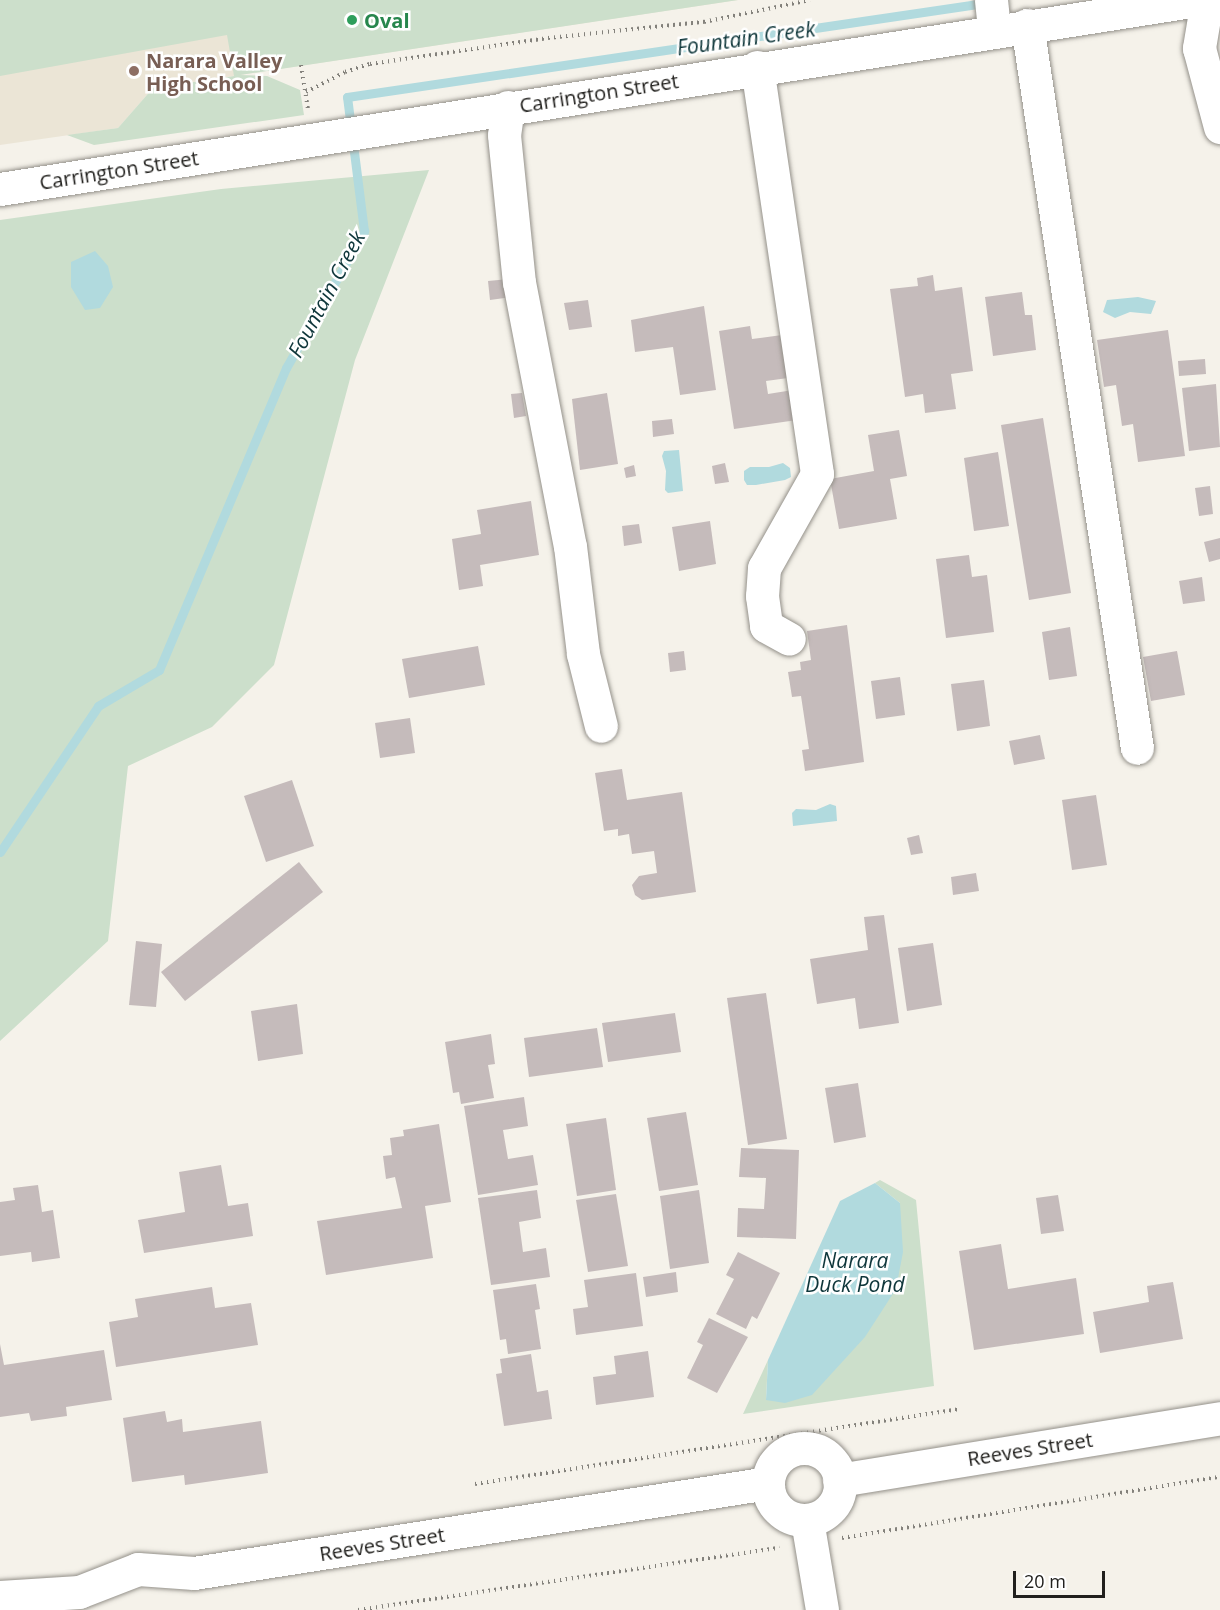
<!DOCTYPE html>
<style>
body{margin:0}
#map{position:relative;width:1220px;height:1610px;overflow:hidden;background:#f5f2ea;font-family:"Open Sans",sans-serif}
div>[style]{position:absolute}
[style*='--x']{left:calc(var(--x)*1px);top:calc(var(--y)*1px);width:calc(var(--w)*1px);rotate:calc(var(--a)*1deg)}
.built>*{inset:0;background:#ebe5d6}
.green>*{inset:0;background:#ccdfcb}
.water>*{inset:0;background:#b1dade}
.stream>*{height:9px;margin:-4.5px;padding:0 4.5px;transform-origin:4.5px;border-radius:4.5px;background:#b1dade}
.building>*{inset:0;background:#c5bbbb}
.path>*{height:4px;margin-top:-2px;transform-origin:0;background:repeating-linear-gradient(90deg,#83817b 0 1.5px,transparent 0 6px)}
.roads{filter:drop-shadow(0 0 2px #94918a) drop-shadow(0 0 2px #94918a)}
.minor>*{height:33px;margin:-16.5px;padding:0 16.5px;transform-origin:16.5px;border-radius:16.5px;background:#fff}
.minor>.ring{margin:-16.5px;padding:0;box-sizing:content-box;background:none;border:33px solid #fff;border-radius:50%}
.dots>*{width:16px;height:16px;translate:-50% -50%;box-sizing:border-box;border:3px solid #fff;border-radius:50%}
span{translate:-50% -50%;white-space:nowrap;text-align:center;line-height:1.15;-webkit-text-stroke:5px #fff;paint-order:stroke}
.leisure-label{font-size:20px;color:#27864d;font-weight:700}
.left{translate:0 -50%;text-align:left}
.education-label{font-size:20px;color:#785e54;font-weight:700}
.street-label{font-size:20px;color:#21201d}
.water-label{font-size:21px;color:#0e363a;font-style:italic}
.scale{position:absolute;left:1013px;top:1571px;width:92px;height:27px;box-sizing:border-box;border:3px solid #21201d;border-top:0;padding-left:8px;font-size:18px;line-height:21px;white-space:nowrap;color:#21201d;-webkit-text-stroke:4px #fff;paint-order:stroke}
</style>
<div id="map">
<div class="built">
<i style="clip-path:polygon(0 0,738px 0,153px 88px,118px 128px,0 145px)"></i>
</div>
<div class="green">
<i style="clip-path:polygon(0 0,738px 0,240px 75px,267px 76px,300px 90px,304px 115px,94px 145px,67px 135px,118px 128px,153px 88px,234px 76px,227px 35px,0 76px)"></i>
<i style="clip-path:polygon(429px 170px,355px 360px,274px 665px,212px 727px,128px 766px,108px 941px,0 1041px,0 220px,221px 189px)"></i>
<i style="clip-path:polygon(880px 1180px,916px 1200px,934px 1386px,743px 1414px,768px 1360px,766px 1399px,900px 1203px,875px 1183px)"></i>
</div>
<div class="water">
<i style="clip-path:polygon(95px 251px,108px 266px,113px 287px,100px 308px,85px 310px,71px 287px,71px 262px)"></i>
<i style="clip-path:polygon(1138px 297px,1156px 301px,1151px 314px,1130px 312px,1115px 318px,1103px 312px,1107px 300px)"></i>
<i style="clip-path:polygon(679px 450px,683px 491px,668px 493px,665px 490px,666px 471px,662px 456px,664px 451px)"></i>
<i style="clip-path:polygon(783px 463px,790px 468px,791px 477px,785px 480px,756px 485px,747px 485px,744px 480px,744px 471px,750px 467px,769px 467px)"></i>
<i style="clip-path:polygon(830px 804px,836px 806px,837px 821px,793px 826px,792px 813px,796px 809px,816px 810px)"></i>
<i style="clip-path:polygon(875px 1183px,900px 1203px,903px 1252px,896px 1289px,865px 1337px,812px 1395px,785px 1403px,766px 1400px,768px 1360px,840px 1201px)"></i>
</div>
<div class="stream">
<i style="--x:0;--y:852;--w:176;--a:-56.1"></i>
<i style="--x:98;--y:706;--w:71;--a:-30.5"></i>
<i style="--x:159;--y:670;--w:328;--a:-67.2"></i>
<i style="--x:286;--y:368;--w:158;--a:-60.3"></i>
<i style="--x:364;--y:231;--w:135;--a:-97.2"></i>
<i style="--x:347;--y:97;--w:644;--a:-8.39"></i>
</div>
<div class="building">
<i style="clip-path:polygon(933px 275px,935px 291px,962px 287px,973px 371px,951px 374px,956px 409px,925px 413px,923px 394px,905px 397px,890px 289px,918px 286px,917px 278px)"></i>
<i style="clip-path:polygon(509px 279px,512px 297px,490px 300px,488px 281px)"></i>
<i style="clip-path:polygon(1022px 292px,1025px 315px,1032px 315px,1036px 350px,993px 356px,985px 297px)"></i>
<i style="clip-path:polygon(588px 300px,592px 327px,569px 330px,564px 303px)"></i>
<i style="clip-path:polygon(704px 306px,716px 390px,680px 395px,673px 347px,635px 352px,631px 320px)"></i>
<i style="clip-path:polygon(750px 326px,752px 339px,782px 335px,788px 378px,766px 381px,768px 394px,793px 390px,797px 420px,734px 429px,719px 331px)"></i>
<i style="clip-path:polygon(1168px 330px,1185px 456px,1138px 462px,1133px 424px,1122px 426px,1116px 385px,1104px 387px,1097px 340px)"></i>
<i style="clip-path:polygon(1205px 359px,1206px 374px,1179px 376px,1178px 361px)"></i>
<i style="clip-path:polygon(1216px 384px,1220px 447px,1189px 451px,1182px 388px)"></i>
<i style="clip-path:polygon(522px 393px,526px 416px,514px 418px,511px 394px)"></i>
<i style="clip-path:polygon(607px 393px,618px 464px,580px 470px,572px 399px)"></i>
<i style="clip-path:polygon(1043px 418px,1071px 593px,1029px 600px,1001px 425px)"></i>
<i style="clip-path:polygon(672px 419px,674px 434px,653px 437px,652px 421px)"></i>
<i style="clip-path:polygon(899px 430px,907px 476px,890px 479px,897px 519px,839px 529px,830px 479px,874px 471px,868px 435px)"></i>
<i style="clip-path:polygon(998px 452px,1009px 526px,974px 531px,964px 458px)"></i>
<i style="clip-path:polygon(725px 463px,729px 482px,715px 484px,712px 466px)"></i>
<i style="clip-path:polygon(634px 465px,636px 476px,626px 478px,624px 468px)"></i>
<i style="clip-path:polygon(1210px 486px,1213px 514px,1199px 516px,1195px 488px)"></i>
<i style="clip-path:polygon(531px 501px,539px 555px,480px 565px,483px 586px,459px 590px,452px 539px,481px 534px,477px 510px)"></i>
<i style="clip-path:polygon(710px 521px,716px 564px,679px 571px,672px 527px)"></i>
<i style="clip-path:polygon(639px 524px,642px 543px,624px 546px,622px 526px)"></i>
<i style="clip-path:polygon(1220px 538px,1220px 559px,1209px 562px,1204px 542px)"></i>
<i style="clip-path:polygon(969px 555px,972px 577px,987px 575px,994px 632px,946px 638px,936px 559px)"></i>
<i style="clip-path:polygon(1202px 577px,1205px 601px,1183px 604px,1179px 581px)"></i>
<i style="clip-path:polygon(847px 625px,864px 762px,805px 771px,802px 750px,809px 749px,801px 696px,792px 697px,788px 672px,801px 670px,800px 662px,811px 660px,807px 631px)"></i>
<i style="clip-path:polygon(1070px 627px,1077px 676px,1049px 680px,1042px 632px)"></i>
<i style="clip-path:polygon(478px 646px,485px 685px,409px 698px,402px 659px)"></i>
<i style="clip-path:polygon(684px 651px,686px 670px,670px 672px,668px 653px)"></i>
<i style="clip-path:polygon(1177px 651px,1185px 695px,1151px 701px,1143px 657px)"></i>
<i style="clip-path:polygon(900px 677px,905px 715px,876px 719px,871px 681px)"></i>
<i style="clip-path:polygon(984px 680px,990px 726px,957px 731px,951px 684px)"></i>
<i style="clip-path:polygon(410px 718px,415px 753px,380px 758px,375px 723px)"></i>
<i style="clip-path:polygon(1040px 735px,1045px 759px,1014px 765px,1009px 741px)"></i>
<i style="clip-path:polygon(622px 769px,627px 800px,682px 792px,696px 892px,642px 900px,635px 895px,632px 885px,639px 876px,657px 873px,654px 851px,632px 854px,629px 834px,618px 836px,618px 829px,604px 831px,595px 773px)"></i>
<i style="clip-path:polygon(292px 780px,314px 846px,266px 862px,244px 796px)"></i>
<i style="clip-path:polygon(1096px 795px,1107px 865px,1072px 870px,1062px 800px)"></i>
<i style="clip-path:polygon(919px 835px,923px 853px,911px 855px,907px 838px)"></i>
<i style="clip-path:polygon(299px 862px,323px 892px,185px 1001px,161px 972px)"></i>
<i style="clip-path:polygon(976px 873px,979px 891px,953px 895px,951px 877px)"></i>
<i style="clip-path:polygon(884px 915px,899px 1023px,859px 1029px,855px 998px,817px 1004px,810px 959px,868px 950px,864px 917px)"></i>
<i style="clip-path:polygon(136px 941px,162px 944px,156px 1007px,129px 1005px)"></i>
<i style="clip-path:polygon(933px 943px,942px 1005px,907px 1011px,898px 948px)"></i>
<i style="clip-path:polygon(766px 993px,787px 1139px,748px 1145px,727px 998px)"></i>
<i style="clip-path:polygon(297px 1004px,303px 1054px,258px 1061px,251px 1011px)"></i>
<i style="clip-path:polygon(675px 1013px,681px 1052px,608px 1062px,602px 1023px)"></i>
<i style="clip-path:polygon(597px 1028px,603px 1067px,529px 1077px,524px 1038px)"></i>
<i style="clip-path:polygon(491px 1034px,495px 1064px,488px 1065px,494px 1098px,461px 1104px,459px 1092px,453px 1093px,445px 1042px)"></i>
<i style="clip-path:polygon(858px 1083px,866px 1137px,834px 1143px,825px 1088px)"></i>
<i style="clip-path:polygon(524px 1097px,528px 1126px,503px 1130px,508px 1159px,533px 1155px,538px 1185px,478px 1195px,464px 1106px)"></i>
<i style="clip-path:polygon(686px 1112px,698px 1185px,659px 1191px,647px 1118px)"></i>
<i style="clip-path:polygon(606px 1118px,616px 1190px,577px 1196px,566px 1124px)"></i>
<i style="clip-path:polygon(439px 1124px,451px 1202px,425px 1206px,433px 1258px,326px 1275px,317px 1221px,402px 1208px,395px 1177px,386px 1179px,383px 1156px,392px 1155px,390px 1138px,404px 1136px,403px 1130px)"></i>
<i style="clip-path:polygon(741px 1148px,799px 1150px,796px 1239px,737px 1237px,738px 1208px,764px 1209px,766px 1178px,739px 1177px)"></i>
<i style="clip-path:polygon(221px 1165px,228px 1206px,248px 1203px,253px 1236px,144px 1253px,138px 1220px,185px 1212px,179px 1172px)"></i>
<i style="clip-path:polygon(38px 1185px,42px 1212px,53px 1210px,60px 1258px,32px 1262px,31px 1252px,0 1256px,0 1202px,15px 1200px,13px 1188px)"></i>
<i style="clip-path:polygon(537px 1190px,541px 1218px,519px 1222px,523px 1252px,546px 1248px,550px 1277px,491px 1285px,478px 1198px)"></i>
<i style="clip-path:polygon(699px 1190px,709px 1263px,670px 1269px,660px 1196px)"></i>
<i style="clip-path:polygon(616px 1194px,628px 1266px,588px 1272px,576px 1200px)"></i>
<i style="clip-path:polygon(1058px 1195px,1064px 1231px,1041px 1234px,1036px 1198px)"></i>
<i style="clip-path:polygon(1001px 1244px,1008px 1289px,1076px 1278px,1084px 1334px,974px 1350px,959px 1251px)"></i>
<i style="clip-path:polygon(738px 1252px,780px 1273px,757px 1319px,752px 1316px,746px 1329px,716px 1314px,734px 1279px,726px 1275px)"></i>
<i style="clip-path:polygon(676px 1272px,678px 1292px,646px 1297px,643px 1277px)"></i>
<i style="clip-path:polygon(636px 1273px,643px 1326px,576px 1335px,573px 1309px,588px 1307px,584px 1280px)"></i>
<i style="clip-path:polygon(1173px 1282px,1183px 1339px,1100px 1353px,1093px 1312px,1149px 1302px,1147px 1286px)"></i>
<i style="clip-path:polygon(536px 1284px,540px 1309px,535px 1310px,541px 1349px,508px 1354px,506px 1339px,500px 1340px,493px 1290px)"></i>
<i style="clip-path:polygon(212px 1287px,215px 1308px,251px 1303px,258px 1345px,116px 1367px,109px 1322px,138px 1317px,135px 1299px)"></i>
<i style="clip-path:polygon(709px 1318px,748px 1337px,717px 1393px,687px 1378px,703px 1345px,697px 1342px)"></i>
<i style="clip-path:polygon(0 1344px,4px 1365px,104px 1350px,112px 1400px,66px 1407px,67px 1416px,31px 1421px,29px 1413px,0 1417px)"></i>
<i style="clip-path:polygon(648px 1351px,654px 1397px,596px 1405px,593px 1377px,616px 1374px,614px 1356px)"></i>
<i style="clip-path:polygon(531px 1354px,537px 1392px,548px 1390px,552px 1419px,504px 1426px,496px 1374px,502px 1373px,500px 1359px)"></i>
<i style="clip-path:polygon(165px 1411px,167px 1422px,182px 1419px,183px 1432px,261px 1421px,268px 1473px,185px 1485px,184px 1475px,132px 1482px,123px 1418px)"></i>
</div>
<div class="path">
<i style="--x:301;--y:65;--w:45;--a:81"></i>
<i style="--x:306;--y:92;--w:44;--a:-27.1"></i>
<i style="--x:345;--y:72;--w:26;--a:-18"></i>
<i style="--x:370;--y:64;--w:180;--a:-8.3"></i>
<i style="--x:548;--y:38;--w:157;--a:-5.9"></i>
<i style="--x:704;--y:22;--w:108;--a:-11.7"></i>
<i style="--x:475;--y:1484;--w:489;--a:-8.8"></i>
<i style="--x:842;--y:1538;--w:383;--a:-9.2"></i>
<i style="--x:358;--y:1610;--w:426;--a:-8.4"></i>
</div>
<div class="roads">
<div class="minor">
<i style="--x:991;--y:0;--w:29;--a:84"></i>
<i style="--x:1207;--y:0;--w:49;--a:99.5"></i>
<i style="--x:1199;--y:48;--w:82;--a:75.1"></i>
<i style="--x:1027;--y:25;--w:731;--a:81.35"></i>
<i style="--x:757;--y:67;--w:411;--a:81.6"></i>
<i style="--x:817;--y:474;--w:108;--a:119.4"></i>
<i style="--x:764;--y:568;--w:28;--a:94"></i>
<i style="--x:762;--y:596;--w:30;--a:82"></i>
<i style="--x:766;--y:626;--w:26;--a:29"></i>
<i style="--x:508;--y:107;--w:28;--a:98"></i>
<i style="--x:504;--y:135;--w:148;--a:84.2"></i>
<i style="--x:519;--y:282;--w:269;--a:79.1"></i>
<i style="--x:570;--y:546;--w:109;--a:83.1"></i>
<i style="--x:583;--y:654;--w:74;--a:76"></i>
<i style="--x:0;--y:189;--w:1213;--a:-8.97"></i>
<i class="ring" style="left:768px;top:1448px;width:39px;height:39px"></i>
<i style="--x:839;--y:1480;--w:386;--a:-9.2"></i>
<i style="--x:807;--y:1520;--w:91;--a:80.5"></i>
<i style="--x:0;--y:1597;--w:79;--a:-3.6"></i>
<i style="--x:79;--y:1592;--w:63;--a:-21.3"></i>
<i style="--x:138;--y:1569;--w:56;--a:4.1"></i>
<i style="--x:194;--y:1573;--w:581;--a:-8.91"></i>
</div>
</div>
<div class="dots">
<i style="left:352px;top:20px;background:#2e9e5b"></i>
<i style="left:134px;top:71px;background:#8d6e63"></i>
</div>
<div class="leisure-label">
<span class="left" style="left:364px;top:20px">Oval</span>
</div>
<div class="education-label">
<span class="left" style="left:146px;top:72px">Narara Valley<br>High School</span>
</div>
<div class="street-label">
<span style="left:599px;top:93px;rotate:-9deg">Carrington Street</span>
<span style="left:119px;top:170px;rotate:-9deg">Carrington Street</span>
<span style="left:1030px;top:1449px;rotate:-9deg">Reeves Street</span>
<span style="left:382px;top:1544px;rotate:-9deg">Reeves Street</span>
</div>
<div class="water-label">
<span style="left:746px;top:38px;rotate:-8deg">Fountain Creek</span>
<span style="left:326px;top:294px;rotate:-62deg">Fountain Creek</span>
<span style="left:855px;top:1272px">Narara<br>Duck Pond</span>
</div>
<div class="scale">20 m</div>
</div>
